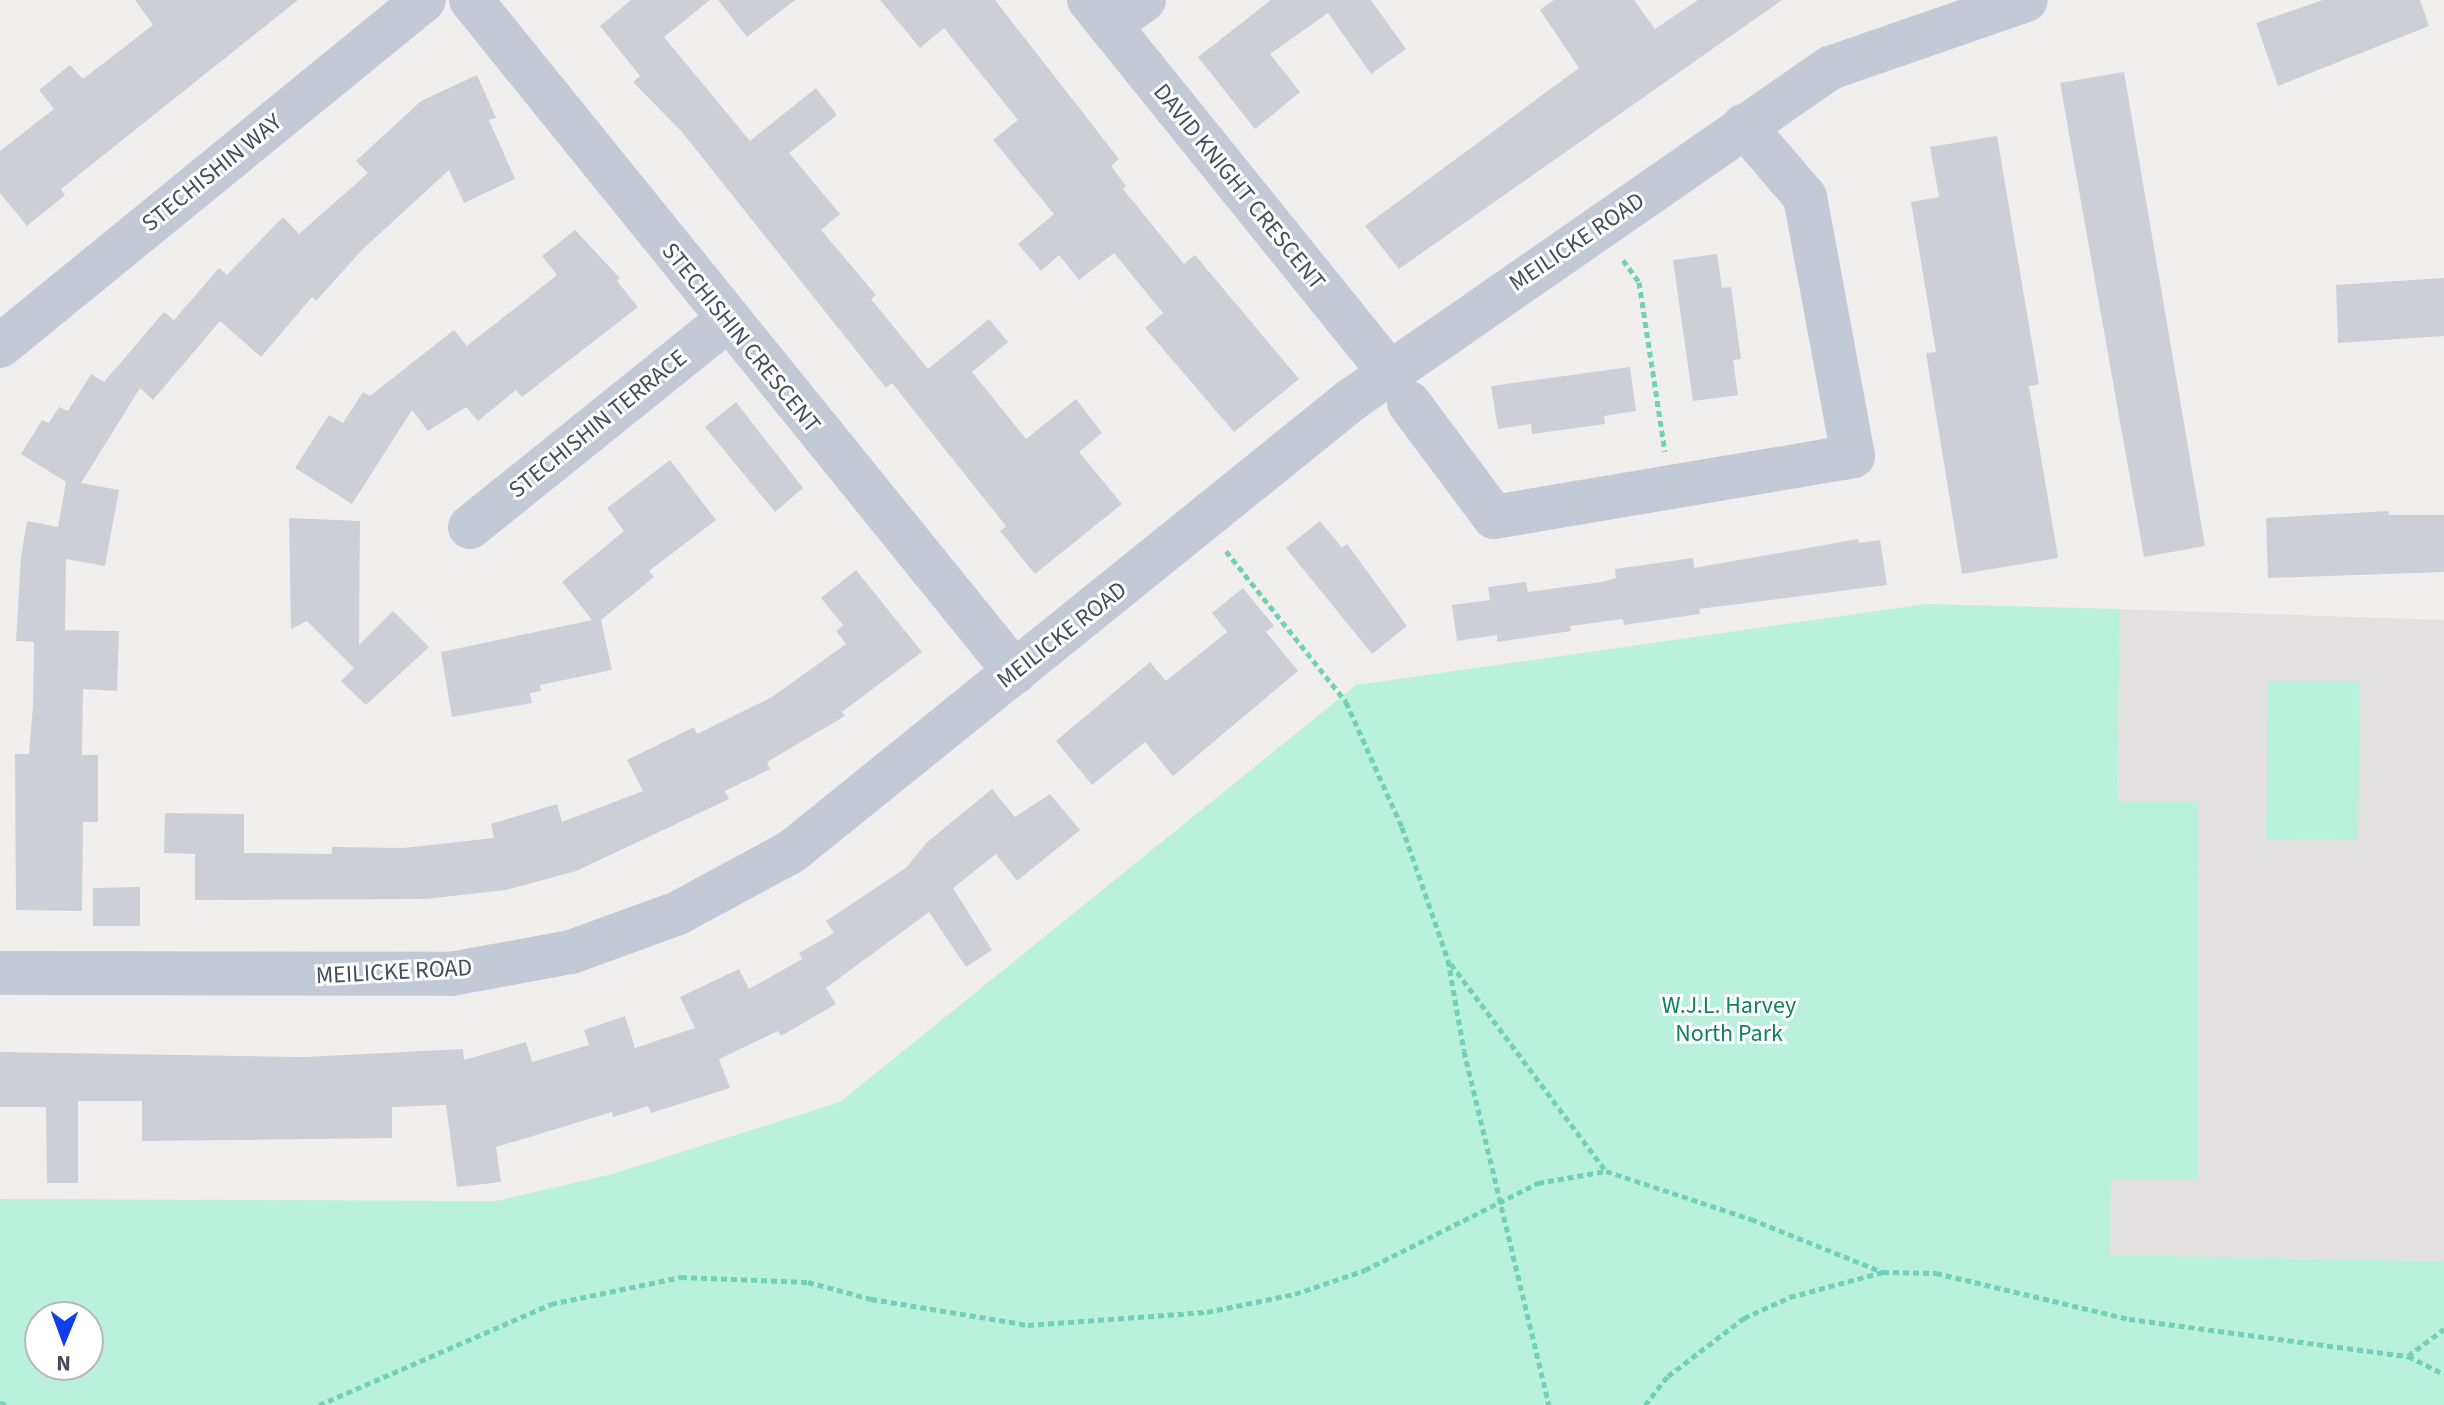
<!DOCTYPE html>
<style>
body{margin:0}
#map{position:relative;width:2444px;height:1405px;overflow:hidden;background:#f1efee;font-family:"Source Sans 3",sans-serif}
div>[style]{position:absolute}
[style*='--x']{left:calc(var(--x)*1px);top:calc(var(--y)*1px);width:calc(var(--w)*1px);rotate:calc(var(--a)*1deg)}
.education>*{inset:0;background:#e2e0e0}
.green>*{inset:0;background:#baf1dc}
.building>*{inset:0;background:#cdcfd6}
.path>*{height:5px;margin-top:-2.5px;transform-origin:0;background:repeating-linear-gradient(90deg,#70d1b7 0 6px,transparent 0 10px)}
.minor>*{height:44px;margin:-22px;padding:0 22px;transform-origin:22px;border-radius:22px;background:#c4c9d6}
span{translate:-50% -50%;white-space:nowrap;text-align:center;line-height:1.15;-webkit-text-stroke:6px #fff;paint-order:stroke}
.street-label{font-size:24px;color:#454c5c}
.park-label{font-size:24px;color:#128263}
.north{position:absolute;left:24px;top:1301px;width:80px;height:80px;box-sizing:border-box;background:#fff;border:2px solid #b5b7be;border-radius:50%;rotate:181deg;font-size:22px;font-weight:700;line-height:32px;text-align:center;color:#454c5c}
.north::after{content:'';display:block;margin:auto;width:28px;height:36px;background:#103ee9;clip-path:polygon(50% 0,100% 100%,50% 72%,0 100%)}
</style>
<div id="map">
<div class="education">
<i style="clip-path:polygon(2120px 609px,2444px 620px,2444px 1261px,2110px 1255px)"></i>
</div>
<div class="green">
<i style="clip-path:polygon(evenodd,1926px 604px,2120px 609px,2117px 802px,2198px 802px,2197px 1180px,2111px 1180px,2110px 1255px,2444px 1261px,2444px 1405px,0 1405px,0 1199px,496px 1201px,612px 1174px,840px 1102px,1356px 685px,1926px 604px,40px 1317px,88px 1317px,88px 1365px,40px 1365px,40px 1317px)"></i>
<i style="clip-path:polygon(2268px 681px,2360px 682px,2358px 840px,2266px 839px)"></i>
</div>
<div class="building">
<i style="clip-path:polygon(135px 0,298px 0,61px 189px,65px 195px,27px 226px,0 193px,0 151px,54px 109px,39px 90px,70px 65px,83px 79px,153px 25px)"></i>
<i style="clip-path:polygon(631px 0,710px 0,664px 37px,750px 141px,816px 88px,837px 115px,789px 153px,840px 214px,821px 230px,876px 295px,871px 299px,928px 369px,989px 319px,1008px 342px,972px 372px,1026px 439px,1076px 399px,1102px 433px,1079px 452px,1122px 504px,1035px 574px,1000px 531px,1006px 526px,892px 383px,886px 388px,682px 132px,633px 82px,640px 76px,600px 26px)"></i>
<i style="clip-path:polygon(718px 0,795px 0,747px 37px)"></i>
<i style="clip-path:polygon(880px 0,995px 0,1119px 159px,1111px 166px,1126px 186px,1123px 189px,1184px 264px,1195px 255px,1299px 379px,1234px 432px,1145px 328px,1163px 313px,1114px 253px,1079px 280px,1059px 255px,1041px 271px,1018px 244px,1054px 214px,993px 140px,1018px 120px,944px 28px,920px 48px)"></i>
<i style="clip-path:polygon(1271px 0,1371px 0,1406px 49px,1371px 74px,1328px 13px,1270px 54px,1300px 92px,1255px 129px,1198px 57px)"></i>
<i style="clip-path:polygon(1554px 0,1634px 0,1655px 29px,1698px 0,1782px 0,1399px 269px,1365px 226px,1579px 68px,1540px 10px)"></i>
<i style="clip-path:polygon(2323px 0,2420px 0,2429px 26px,2278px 86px,2256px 23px)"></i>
<i style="clip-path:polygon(2124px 72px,2205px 546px,2144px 557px,2060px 83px)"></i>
<i style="clip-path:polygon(477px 75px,496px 118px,489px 120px,515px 179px,464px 203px,449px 170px,362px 250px,316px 301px,312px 297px,261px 357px,220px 321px,153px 400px,140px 388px,81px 483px,119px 490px,105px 566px,66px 559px,65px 630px,119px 631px,117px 691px,83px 689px,82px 755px,98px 755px,98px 822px,83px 822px,82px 911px,16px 910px,15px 754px,29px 754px,33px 705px,34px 642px,16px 641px,21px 557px,27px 521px,58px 527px,66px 482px,21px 454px,42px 420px,49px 423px,59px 407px,68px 411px,91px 374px,104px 382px,164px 312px,174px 320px,219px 268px,227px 275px,283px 217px,299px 234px,368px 173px,356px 161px,421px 101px)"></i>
<i style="clip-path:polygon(1997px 136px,2039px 384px,2029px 386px,2058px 558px,1962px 574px,1926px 353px,1936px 352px,1911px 202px,1939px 197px,1930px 147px)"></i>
<i style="clip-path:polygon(575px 230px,620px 278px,617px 281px,638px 307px,522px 397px,516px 390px,478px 421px,466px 407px,428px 431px,412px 410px,352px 504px,295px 468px,329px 415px,343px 423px,363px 392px,370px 396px,454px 330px,467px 346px,557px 275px,542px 256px)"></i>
<i style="clip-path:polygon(1717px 254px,1722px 288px,1731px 287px,1741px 359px,1733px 360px,1738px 395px,1693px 401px,1673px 260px)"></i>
<i style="clip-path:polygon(2444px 278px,2444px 336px,2338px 343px,2336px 285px)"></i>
<i style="clip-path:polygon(1630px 367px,1636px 411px,1604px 416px,1605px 424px,1532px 434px,1531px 424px,1498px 429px,1491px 386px)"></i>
<i style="clip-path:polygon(736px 402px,803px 488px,775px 512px,705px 427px)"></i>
<i style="clip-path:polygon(670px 460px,716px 520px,649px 571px,654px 577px,601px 620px,612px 670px,540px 685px,541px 691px,530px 693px,532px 703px,452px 717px,441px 652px,592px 620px,562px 582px,624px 531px,607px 508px)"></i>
<i style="clip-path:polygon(2388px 511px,2389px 515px,2444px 515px,2444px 572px,2268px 578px,2266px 518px)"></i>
<i style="clip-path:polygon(289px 518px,360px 521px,359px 645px,393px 611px,429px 647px,366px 705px,341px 681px,354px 668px,307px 621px,291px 629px)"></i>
<i style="clip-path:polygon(1320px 521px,1342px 548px,1347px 544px,1407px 626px,1372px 654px,1286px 548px)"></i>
<i style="clip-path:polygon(1858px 539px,1859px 543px,1880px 540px,1887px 585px,1699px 609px,1700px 614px,1624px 625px,1623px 619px,1570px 626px,1571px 631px,1497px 642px,1497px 635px,1457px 641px,1452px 605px,1490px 600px,1488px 587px,1526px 582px,1528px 592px,1602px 582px,1616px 578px,1615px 569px,1693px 558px,1694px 568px)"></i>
<i style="clip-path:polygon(856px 570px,922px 652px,842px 712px,845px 716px,767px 762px,770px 769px,725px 791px,729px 799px,576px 871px,506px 890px,426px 899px,195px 900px,195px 854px,164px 853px,165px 813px,244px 814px,244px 853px,332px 854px,332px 847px,403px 848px,494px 838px,491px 824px,557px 804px,562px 822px,643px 791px,627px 760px,694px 727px,697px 734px,772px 697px,846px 644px,836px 631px,843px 625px,821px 598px)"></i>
<i style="clip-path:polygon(1243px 588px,1274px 626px,1266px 632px,1298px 671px,1173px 776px,1145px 742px,1092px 785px,1056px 741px,1150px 662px,1166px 681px,1227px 632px,1212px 613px)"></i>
<i style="clip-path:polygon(992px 789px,1015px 817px,1050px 794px,1080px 830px,1017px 881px,996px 854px,953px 888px,992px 950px,966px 967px,929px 912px,826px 988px,836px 1004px,781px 1036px,778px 1031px,719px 1059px,730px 1088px,651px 1113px,648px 1106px,613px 1117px,612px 1112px,496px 1147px,501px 1182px,457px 1187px,446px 1105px,392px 1107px,392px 1138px,142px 1141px,142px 1101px,78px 1101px,78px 1183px,47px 1183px,46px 1107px,0 1107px,0 1052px,305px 1057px,463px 1049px,464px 1060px,526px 1042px,532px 1062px,589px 1045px,584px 1030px,625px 1016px,635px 1048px,695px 1028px,680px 997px,739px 969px,749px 989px,802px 959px,799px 953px,834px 933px,826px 921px,907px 867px,926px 843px)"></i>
<i style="clip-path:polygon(140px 887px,140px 926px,93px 926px,93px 888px)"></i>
</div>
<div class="path">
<i style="--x:1623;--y:260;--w:27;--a:54"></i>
<i style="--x:1639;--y:282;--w:171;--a:81.3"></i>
<i style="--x:1226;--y:551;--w:193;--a:51.5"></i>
<i style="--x:1346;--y:702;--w:137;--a:65.9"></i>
<i style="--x:1402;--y:827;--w:141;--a:70.9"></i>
<i style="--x:1448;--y:960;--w:92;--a:80"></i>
<i style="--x:1464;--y:1051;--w:364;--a:76.5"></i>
<i style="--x:1451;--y:964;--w:259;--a:53.2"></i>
<i style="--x:2408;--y:1356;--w:45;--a:-36.9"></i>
<i style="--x:0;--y:1403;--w:9;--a:13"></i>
<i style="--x:319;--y:1405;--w:253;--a:-23.5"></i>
<i style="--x:551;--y:1304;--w:133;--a:-11.7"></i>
<i style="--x:681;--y:1277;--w:127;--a:2.3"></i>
<i style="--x:808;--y:1282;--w:65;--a:15.1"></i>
<i style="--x:871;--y:1299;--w:159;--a:9.4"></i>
<i style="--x:1028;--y:1325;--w:179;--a:-4.2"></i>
<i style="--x:1207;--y:1312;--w:90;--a:-11.6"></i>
<i style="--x:1295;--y:1294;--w:74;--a:-18.9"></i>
<i style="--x:1365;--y:1270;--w:194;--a:-26.7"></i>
<i style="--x:1538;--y:1183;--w:69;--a:-10"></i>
<i style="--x:1606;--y:1171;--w:153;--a:18.3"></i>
<i style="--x:1751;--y:1219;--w:142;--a:21.9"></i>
<i style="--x:1645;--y:1405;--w:37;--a:-52"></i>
<i style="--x:1668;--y:1376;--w:96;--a:-37.3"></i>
<i style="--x:1744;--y:1318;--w:51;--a:-24.5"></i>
<i style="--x:1790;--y:1297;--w:96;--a:-15"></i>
<i style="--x:1883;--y:1272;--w:53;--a:1.1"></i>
<i style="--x:1936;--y:1273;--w:198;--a:13.4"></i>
<i style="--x:2129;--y:1319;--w:281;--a:7.6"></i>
<i style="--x:2408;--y:1356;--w:40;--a:26.6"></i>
</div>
<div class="minor">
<i style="--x:471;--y:0;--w:865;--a:51.01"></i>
<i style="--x:1089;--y:0;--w:479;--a:51.1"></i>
<i style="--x:1109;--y:25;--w:43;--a:-35.5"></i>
<i style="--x:0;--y:346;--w:547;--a:-39.22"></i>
<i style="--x:1409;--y:403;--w:142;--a:53.3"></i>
<i style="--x:1494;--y:517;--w:364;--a:-9.6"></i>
<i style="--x:1853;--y:456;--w:263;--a:-100.5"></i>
<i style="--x:1805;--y:197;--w:94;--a:-130.7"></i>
<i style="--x:470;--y:527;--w:329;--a:-38.8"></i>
<i style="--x:0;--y:973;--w:451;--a:0.1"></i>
<i style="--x:451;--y:974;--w:122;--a:-10.4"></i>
<i style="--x:571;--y:952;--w:114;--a:-20"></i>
<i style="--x:678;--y:913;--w:128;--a:-28.4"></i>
<i style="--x:791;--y:852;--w:720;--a:-38.91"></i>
<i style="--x:1351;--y:400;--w:583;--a:-34.73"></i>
<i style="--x:1830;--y:68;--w:207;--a:-19.1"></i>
</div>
<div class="street-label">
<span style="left:212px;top:173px;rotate:-39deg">STECHISHIN WAY</span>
<span style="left:1239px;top:187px;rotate:51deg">DAVID KNIGHT CRESCENT</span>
<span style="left:1577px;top:242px;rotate:-34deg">MEILICKE ROAD</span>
<span style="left:741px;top:338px;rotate:51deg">STECHISHIN CRESCENT</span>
<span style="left:598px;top:424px;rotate:-39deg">STECHISHIN TERRACE</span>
<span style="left:1062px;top:635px;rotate:-38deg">MEILICKE ROAD</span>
<span style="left:394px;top:972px;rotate:-3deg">MEILICKE ROAD</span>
</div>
<div class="park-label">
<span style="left:1729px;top:1020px">W.J.L. Harvey<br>North Park</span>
</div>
<div class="north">N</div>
</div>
